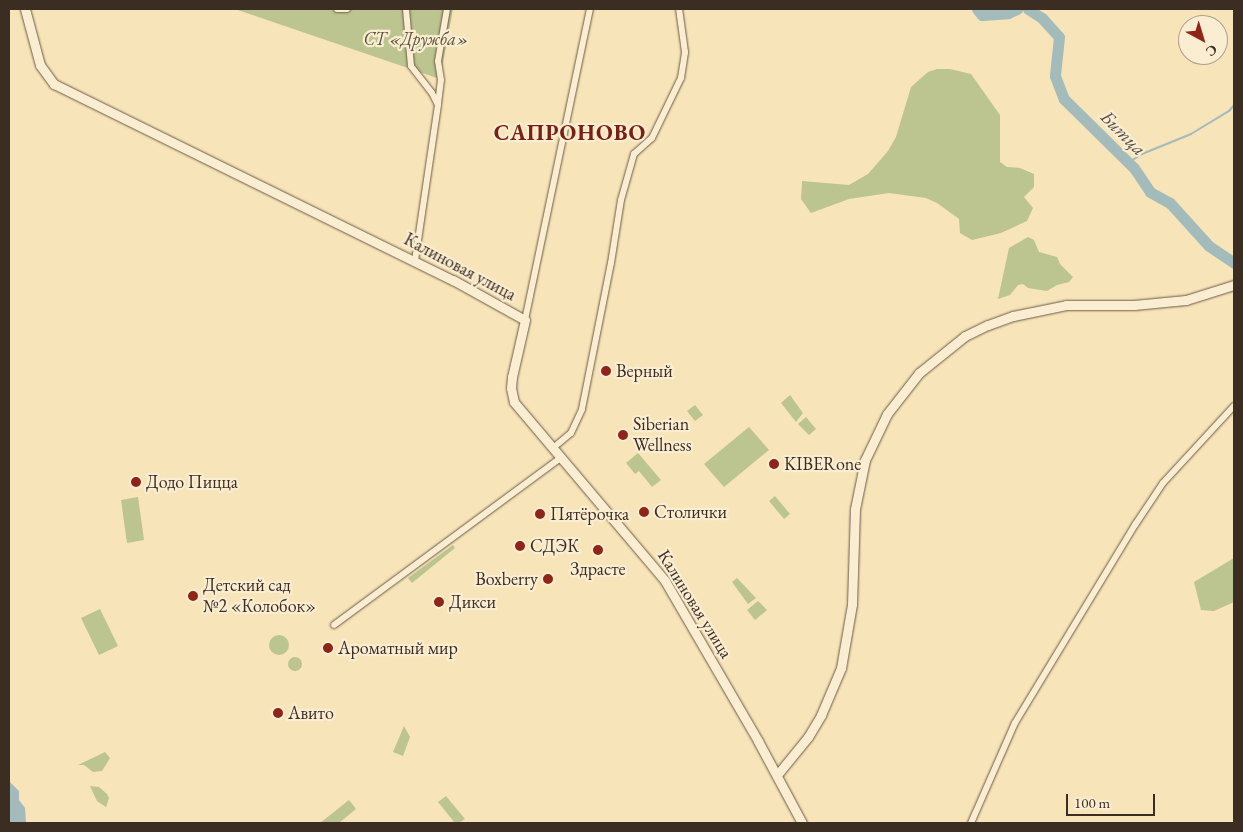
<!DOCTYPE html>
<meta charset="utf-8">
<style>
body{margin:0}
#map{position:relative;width:1243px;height:832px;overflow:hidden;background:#f7e4b8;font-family:"EB Garamond",serif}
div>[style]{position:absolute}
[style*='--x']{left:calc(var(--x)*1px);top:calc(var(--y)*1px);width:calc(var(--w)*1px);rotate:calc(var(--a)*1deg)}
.green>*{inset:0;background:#bcc48f}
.round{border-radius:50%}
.water>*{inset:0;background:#a4bbbb}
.stream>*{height:2px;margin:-1px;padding:0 1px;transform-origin:1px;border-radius:1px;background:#a4bbbb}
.river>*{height:11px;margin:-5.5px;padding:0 5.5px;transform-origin:5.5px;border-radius:5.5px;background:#a4bbbb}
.roads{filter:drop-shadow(0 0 1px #6b5b48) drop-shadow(0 0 1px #6b5b48)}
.street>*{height:6px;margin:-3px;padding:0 3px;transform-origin:3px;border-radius:3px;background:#faedd1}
.secondary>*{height:9px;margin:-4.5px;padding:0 4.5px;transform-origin:4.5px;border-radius:4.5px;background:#faedd1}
.dots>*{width:14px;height:14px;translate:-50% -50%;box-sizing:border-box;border:2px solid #faedd1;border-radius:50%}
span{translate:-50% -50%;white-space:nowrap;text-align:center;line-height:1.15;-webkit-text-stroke:4.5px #faedd1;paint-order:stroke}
.park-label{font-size:18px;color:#5c533e;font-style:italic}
.street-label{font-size:18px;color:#3c2d23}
.poi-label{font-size:18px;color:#3c2d23}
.left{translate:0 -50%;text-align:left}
.right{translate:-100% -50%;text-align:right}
.water-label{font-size:19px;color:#565049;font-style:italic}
.district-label{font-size:22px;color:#7a1f14;font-weight:700;letter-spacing:1px}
.frame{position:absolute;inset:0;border:10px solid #3c2d23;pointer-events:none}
.north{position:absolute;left:1178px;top:15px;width:50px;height:50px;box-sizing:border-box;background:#faedd1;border:1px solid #aea08b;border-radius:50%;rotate:141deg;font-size:14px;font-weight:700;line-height:20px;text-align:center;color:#3c2d23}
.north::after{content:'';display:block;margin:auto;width:18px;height:22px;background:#8f2418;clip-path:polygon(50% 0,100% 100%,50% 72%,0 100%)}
.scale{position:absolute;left:1066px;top:794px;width:89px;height:22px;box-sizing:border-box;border:2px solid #3c2d23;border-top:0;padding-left:6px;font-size:15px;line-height:18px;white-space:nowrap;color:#3c2d23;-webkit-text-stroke:4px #faedd1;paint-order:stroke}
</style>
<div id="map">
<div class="green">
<i style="clip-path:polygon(235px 9px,453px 9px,440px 79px)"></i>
<i style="clip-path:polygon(937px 69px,950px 69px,971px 74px,1000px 115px,1000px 162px,1007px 167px,1020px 168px,1034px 174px,1034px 187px,1024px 197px,1033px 208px,1027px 221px,1001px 233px,972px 240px,960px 233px,959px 219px,937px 203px,926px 198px,889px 193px,849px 199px,811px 213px,801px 199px,802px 181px,849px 185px,868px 174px,888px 151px,896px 137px,911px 87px,928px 72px)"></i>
<i style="clip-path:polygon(1028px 237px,1034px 240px,1039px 252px,1057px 257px,1060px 264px,1073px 277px,1069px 282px,1057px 285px,1047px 291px,1028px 288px,1023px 284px,1018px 285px,1010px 295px,998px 299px,1009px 248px)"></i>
<i style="clip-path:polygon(790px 395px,803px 413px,796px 422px,781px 403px)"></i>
<i style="clip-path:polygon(695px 405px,703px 415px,695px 421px,687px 411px)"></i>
<i style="clip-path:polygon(806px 417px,816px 429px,809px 435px,798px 424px)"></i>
<i style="clip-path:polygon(749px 427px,769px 450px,724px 487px,704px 464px)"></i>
<i style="clip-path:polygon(638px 453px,661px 480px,652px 487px,639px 471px,635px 474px,626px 463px)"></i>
<i style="clip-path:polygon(775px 496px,790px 514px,784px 519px,769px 501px)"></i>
<i style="clip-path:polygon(138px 497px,144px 540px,127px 543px,121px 500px)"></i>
<i style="clip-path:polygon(453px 545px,455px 548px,412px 583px,408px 578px)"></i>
<i style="clip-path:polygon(1234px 558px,1234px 602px,1214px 611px,1201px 610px,1194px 582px)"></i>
<i style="clip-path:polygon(737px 578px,756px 598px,748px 604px,732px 582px)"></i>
<i style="clip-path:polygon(758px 601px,767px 610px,755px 620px,747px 610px)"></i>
<i style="clip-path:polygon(100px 609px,118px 646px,99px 655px,81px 618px)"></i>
<i class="round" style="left:269px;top:635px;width:20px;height:20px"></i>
<i class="round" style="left:288px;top:657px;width:14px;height:14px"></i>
<i style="clip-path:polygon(404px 726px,410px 737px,403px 756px,393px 752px)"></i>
<i style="clip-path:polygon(105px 752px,110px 758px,102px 771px,93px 772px,84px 765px,78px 765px)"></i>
<i style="clip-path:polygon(90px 786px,99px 787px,107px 794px,109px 798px,106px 807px,97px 801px)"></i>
<i style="clip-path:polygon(446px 796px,465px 819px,459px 823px,455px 823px,438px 802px)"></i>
<i style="clip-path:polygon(349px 800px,356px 809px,345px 818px,339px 823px,320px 823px)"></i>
</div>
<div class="water">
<i style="clip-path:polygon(9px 781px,19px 791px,19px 800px,25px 808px,26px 823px,9px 823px)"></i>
</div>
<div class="stream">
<i style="--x:1128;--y:163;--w:17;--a:-33"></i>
<i style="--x:1142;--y:154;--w:53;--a:-22.2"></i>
<i style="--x:1191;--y:134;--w:44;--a:-31.2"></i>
<i style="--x:1229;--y:111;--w:8;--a:-50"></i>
</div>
<div class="river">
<i style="--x:977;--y:9;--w:8;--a:50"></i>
<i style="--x:982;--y:15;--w:26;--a:-4"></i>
<i style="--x:1008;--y:13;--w:10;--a:-24"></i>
<i style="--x:1028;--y:9;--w:17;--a:33"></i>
<i style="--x:1042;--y:18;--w:25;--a:48"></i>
<i style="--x:1059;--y:37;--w:39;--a:96"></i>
<i style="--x:1055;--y:76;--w:25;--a:69"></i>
<i style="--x:1064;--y:99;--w:98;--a:44.6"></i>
<i style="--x:1134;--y:168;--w:29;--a:56"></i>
<i style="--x:1150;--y:192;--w:23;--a:29"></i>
<i style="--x:1170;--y:203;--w:58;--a:47.8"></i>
<i style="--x:1209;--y:246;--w:30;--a:34"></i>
</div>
<div class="roads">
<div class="street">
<i style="--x:337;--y:9;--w:10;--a:0"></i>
<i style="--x:406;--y:9;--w:57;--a:85"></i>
<i style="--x:411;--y:66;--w:34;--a:52"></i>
<i style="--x:432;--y:93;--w:13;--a:63"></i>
<i style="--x:438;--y:105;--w:158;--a:98.4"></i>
<i style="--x:438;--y:104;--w:24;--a:-83"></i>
<i style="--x:441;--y:80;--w:19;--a:-99"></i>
<i style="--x:438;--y:61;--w:53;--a:-80.2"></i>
<i style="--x:525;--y:320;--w:318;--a:-78.2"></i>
<i style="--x:553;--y:448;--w:23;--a:-40"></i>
<i style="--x:571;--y:433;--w:26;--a:-65"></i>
<i style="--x:582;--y:409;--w:149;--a:-78.8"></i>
<i style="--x:611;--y:263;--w:64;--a:-81"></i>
<i style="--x:621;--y:200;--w:48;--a:-74.2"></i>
<i style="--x:634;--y:154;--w:24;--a:-42"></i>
<i style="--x:652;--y:138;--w:67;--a:-64.2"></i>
<i style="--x:681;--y:78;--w:26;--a:-81"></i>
<i style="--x:685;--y:52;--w:43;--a:-97.9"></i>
<i style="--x:334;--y:625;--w:283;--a:-36.4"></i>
<i style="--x:971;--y:823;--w:109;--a:-66.3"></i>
<i style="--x:1015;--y:723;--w:232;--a:-58.8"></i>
<i style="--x:1135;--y:525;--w:50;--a:-56.3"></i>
<i style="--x:1163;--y:483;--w:105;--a:-47.3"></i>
</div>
<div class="secondary">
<i style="--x:25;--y:9;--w:58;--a:75"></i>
<i style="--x:40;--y:65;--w:24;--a:54"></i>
<i style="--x:54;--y:84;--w:445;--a:26.2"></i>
<i style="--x:453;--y:280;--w:82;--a:29.1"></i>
<i style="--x:525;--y:320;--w:58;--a:102.8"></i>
<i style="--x:512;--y:377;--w:11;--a:95"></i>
<i style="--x:511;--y:388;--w:14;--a:78"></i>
<i style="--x:514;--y:402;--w:234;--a:49.8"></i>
<i style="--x:665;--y:581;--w:185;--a:59.8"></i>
<i style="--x:758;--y:741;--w:93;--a:61.8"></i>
<i style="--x:777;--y:775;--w:49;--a:-50.8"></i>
<i style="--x:808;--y:737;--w:26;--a:-59"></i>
<i style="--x:821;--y:715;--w:51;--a:-66.9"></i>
<i style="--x:841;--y:668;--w:65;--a:-80.2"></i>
<i style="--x:852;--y:604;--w:95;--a:-88.2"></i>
<i style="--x:855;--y:509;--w:50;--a:-78.5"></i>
<i style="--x:865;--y:460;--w:51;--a:-64.4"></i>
<i style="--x:887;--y:414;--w:52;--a:-52"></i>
<i style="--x:919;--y:373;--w:59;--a:-38.8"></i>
<i style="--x:965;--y:336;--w:25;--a:-26"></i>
<i style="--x:988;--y:325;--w:27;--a:-20"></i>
<i style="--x:1013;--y:316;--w:54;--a:-11.7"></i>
<i style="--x:1066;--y:305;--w:68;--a:0"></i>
<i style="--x:1134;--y:305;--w:52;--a:-5.5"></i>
<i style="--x:1186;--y:300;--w:50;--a:-17.4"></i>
</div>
</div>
<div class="dots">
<i style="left:606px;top:371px;background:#8f2418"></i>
<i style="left:623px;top:435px;background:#8f2418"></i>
<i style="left:774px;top:464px;background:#8f2418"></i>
<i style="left:136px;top:482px;background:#8f2418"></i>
<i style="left:644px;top:512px;background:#8f2418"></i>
<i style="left:540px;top:514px;background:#8f2418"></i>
<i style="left:520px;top:546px;background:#8f2418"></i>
<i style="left:598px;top:550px;background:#8f2418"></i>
<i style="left:548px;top:579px;background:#8f2418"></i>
<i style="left:193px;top:596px;background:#8f2418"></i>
<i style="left:439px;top:602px;background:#8f2418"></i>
<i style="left:328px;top:648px;background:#8f2418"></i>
<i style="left:278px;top:713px;background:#8f2418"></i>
</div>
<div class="park-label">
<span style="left:416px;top:39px">СТ «Дружба»</span>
</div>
<div class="street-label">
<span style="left:460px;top:267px;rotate:28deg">Калиновая улица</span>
<span style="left:695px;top:604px;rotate:58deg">Калиновая улица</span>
</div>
<div class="poi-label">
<span class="left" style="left:616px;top:371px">Верный</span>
<span class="left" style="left:633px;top:435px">Siberian<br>Wellness</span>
<span class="left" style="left:784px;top:464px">KIBERone</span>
<span class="left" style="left:146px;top:482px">Додо Пицца</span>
<span class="left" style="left:654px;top:512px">Столички</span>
<span class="left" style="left:550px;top:514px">Пятёрочка</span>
<span class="left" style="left:530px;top:546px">СДЭК</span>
<span style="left:598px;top:569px">Здрасте</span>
<span class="right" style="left:538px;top:579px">Boxberry</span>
<span class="left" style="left:203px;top:596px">Детский сад<br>№2 «Колобок»</span>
<span class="left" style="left:449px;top:602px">Дикси</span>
<span class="left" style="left:338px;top:648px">Ароматный мир</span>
<span class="left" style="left:288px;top:713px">Авито</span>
</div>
<div class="water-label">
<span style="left:1123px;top:133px;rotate:45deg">Битца</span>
</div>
<div class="district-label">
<span style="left:570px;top:133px">САПРОНОВО</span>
</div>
<div class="frame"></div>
<div class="north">С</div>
<div class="scale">100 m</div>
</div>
